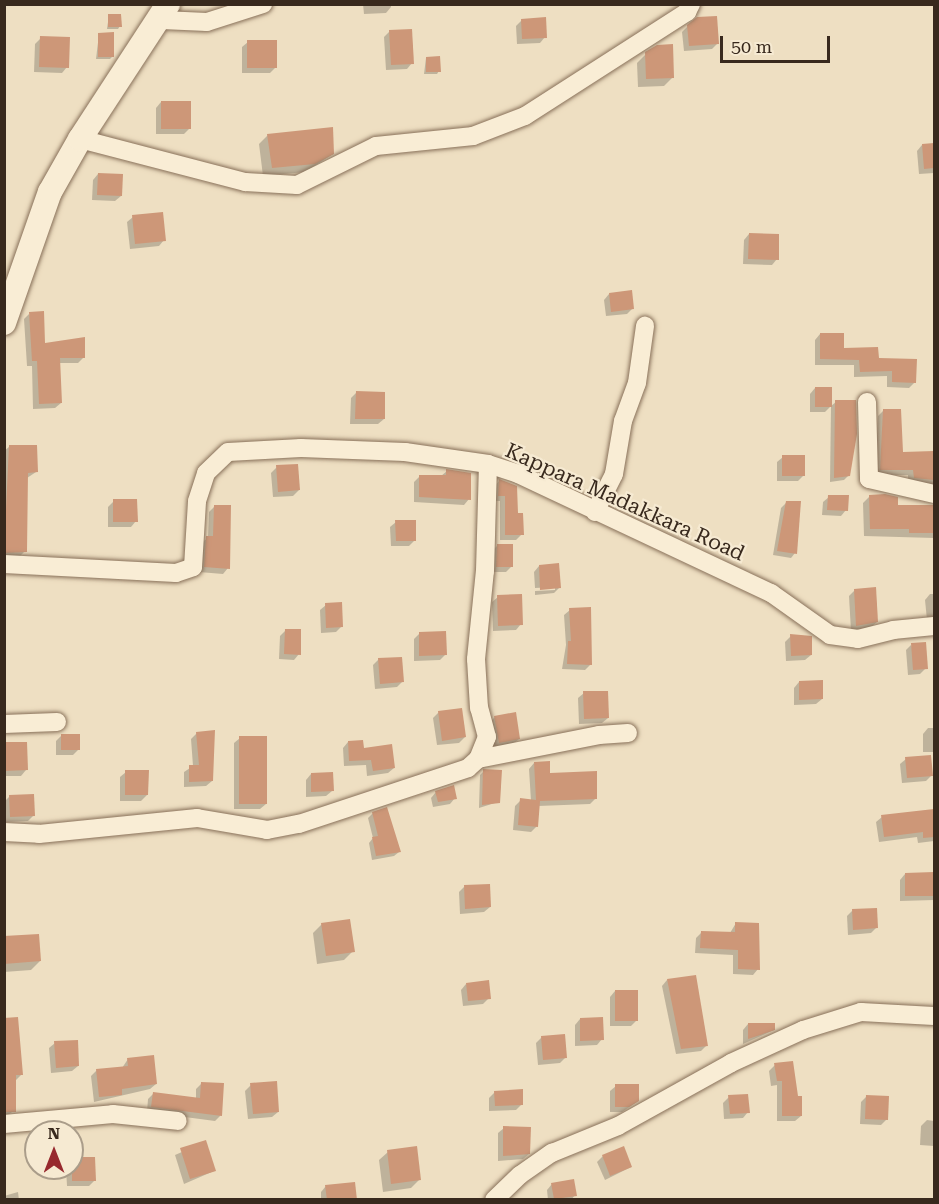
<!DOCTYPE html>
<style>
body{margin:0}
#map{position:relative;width:939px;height:1204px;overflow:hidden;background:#eedfc2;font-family:"Roboto Serif",serif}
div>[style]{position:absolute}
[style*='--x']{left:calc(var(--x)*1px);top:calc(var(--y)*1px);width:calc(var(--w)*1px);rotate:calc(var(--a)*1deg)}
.shadow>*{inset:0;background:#0003}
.building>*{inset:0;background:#cd9778}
.roads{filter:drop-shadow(0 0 2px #887059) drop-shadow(0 0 2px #887059)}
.street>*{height:18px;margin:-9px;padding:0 9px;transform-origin:9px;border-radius:9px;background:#f9edd5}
.secondary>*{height:24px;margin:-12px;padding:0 12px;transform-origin:12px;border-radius:12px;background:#f9edd5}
span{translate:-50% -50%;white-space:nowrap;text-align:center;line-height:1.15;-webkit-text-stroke:4.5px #f6ead2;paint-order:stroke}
.street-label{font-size:21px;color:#38291d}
.frame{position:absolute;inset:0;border:6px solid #38291d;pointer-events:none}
.north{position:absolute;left:24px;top:1120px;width:60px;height:60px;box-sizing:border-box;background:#f6ead2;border:2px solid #aa9d8a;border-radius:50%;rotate:0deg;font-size:16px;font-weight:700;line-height:24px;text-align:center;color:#38291d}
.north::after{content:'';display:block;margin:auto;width:21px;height:27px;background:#97292e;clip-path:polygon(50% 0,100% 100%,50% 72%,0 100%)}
.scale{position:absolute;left:720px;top:36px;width:110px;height:27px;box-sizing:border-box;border:3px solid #38291d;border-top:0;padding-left:8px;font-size:18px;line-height:21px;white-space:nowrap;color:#38291d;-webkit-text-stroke:4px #f6ead2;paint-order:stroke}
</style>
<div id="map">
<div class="shadow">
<i style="clip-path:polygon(363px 4px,391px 4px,391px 7px,386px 13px,364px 14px)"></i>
<i style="clip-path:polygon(109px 15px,120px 26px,118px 29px,107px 29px)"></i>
<i style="clip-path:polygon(522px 20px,545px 37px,540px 43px,517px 44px,516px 26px)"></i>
<i style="clip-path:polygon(688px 26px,717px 44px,712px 49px,684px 51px,682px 32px)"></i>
<i style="clip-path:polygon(390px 31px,412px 63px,407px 69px,386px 70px,384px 37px)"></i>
<i style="clip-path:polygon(99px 34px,112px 57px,110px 59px,96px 59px)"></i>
<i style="clip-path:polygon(41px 38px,67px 67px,62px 73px,34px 72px,35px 44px)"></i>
<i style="clip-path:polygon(248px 42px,276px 67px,270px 73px,242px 73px,242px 47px)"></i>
<i style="clip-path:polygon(646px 54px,673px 77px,664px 86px,638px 87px,637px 63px)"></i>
<i style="clip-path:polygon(426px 58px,439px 71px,437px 74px,424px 74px)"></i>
<i style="clip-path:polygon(161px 102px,189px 129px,184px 134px,156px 134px,156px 108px)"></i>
<i style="clip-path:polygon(268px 135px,333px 154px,305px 172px,263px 176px,259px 144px)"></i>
<i style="clip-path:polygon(934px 144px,934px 173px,919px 174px,917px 151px,922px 145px)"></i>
<i style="clip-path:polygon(98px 174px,121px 196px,115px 201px,92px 200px,93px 180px)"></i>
<i style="clip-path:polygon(133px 217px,164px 240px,159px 246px,130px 249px,127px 222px)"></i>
<i style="clip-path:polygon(749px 234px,777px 259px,772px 265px,743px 264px,744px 240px)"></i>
<i style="clip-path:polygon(609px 294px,633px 308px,627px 314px,606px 316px,604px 300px)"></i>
<i style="clip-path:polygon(29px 314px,44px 345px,84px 357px,78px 363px,59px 363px,61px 403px,55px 408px,33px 409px,32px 366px,27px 366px,24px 319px)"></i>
<i style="clip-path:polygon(820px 334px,843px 350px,877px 359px,915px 382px,909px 388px,887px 387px,887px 376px,854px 377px,854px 365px,815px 365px,815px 340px)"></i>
<i style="clip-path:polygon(815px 388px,831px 406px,825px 412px,810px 412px,810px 394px)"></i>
<i style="clip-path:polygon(356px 393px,384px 419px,378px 424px,350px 424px,351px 398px)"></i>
<i style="clip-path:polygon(836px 402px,849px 475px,844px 480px,830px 482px,831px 406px)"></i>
<i style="clip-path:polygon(884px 410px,901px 453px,934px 453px,934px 484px,908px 483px,908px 475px,875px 475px,878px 416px)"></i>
<i style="clip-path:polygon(9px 447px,36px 472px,27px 478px,25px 551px,19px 557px,4px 558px,4px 451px)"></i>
<i style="clip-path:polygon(783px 457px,804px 475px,798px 481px,777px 481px,777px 462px)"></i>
<i style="clip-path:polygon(277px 467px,299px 490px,293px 496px,273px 497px,271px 473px)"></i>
<i style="clip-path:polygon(447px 471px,469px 499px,464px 505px,414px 502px,414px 482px,420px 476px,441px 476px)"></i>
<i style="clip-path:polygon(499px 481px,522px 534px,516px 540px,500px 540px,500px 501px,493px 501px,494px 487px)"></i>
<i style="clip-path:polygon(870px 496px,897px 507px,934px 510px,934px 538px,864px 536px,863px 503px)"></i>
<i style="clip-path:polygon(829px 497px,846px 510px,841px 516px,822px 515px,823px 502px)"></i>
<i style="clip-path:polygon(114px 501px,136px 521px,131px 527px,108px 527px,108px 507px)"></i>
<i style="clip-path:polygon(786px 503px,795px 553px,791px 558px,773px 555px,781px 508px)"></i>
<i style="clip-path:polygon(214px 507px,228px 568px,223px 574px,199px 572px,201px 543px,208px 538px,209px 512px)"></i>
<i style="clip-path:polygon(396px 522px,415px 540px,409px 546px,391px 546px,390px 527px)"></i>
<i style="clip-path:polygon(498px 545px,512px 566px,506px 572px,491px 572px,492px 551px)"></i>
<i style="clip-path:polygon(539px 566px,559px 588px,554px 593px,535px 595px,535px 591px,555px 590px,555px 587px,535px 588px,534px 572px)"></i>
<i style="clip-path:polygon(855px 590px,877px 622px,871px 627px,851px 631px,849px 596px)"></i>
<i style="clip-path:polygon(930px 594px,934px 594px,934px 620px,927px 620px,925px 600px)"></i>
<i style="clip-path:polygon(498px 597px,521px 624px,516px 630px,493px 631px,492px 602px)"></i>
<i style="clip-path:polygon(326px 605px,342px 626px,336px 632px,321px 633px,320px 610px)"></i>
<i style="clip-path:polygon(570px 610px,591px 664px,585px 670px,562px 669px,566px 645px,564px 615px)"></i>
<i style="clip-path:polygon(285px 631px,299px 654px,294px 660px,279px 659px,280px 636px)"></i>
<i style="clip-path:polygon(420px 633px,445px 655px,440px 660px,414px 661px,414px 639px)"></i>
<i style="clip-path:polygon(791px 636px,811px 655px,805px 660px,786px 661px,785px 642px)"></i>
<i style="clip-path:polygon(911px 645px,926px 668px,920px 674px,908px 675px,906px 650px)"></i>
<i style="clip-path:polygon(379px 659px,402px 682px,397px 687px,375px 689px,373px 665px)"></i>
<i style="clip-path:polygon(799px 682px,822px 699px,816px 704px,794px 705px,794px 688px)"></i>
<i style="clip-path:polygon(584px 693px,608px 718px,602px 723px,579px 724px,578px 698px)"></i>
<i style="clip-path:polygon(439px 712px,465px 737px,459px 743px,437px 745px,433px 718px)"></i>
<i style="clip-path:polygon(495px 717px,519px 739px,513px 744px,493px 748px,489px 723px)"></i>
<i style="clip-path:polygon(928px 728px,934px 728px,934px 752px,923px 752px,923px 734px)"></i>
<i style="clip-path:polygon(197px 733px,212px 781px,206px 786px,184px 787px,184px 772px,193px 766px,191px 739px)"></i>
<i style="clip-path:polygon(62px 735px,79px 749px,73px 755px,56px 755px,56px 741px)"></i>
<i style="clip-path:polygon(240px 738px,266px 804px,260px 809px,234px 809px,234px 743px)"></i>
<i style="clip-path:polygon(348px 742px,362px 749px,394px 768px,388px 773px,367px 776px,366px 765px,344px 766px,343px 748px)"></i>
<i style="clip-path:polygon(4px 744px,26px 770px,21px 776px,4px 776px)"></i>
<i style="clip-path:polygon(906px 759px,931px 776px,926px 781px,902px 783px,900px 764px)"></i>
<i style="clip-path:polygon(534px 763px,549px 774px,596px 798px,590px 804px,538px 806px,537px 826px,531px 832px,513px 830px,515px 806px,521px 800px,531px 801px,529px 769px)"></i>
<i style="clip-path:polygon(484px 771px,498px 802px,479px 808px,480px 775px)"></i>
<i style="clip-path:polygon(126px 772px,147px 795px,141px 801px,120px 801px,120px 777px)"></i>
<i style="clip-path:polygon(311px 774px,332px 791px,326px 796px,306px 797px,306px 780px)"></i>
<i style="clip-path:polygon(436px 792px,455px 798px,450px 804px,433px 807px,431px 798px)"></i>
<i style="clip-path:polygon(9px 797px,34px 815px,28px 821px,5px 822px,4px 802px)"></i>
<i style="clip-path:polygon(934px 811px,934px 841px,918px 843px,917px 837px,879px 842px,876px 822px,882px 817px)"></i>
<i style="clip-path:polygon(373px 813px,399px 852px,394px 856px,372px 860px,369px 843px,373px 838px,368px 818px)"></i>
<i style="clip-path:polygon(905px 874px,934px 874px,934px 900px,900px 901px,900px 880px)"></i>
<i style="clip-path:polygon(464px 887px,490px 907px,484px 912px,460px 914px,459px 892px)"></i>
<i style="clip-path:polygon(853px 910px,876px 928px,871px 933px,848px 935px,847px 916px)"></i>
<i style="clip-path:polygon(736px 923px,758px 969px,753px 975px,733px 974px,733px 955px,695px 953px,696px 938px,702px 932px,730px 933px)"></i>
<i style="clip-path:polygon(322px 924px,353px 951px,344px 960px,317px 964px,313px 933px)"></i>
<i style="clip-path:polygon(4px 938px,40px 961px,31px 970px,4px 972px)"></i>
<i style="clip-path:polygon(695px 977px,707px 1045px,701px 1051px,676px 1054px,662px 986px,667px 980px)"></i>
<i style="clip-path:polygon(466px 984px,489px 998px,483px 1004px,463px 1006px,461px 990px)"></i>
<i style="clip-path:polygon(615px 991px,637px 1020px,631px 1026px,610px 1026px,610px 997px)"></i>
<i style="clip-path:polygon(580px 1019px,602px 1039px,597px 1045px,575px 1046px,575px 1025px)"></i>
<i style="clip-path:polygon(4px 1020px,22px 1074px,16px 1080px,14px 1111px,4px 1117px)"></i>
<i style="clip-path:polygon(748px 1024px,774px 1030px,743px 1044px,743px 1030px)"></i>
<i style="clip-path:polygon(542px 1037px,565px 1058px,560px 1063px,538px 1065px,536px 1043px)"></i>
<i style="clip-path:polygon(55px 1043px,78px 1066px,72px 1071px,51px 1073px,49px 1048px)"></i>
<i style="clip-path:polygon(128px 1059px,156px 1084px,150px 1089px,94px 1102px,91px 1076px,97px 1070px,122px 1068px)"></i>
<i style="clip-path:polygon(775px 1065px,801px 1116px,795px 1121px,777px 1121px,777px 1085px,771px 1086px,769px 1071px)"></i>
<i style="clip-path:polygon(202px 1083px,221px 1115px,215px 1121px,147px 1112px,148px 1099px,154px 1093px,196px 1099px,196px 1089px)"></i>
<i style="clip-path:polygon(251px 1085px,278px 1112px,272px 1117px,248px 1119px,245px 1091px)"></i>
<i style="clip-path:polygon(616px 1086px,638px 1101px,622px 1112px,610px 1112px,610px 1091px)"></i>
<i style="clip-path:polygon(495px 1092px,522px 1104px,516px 1110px,489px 1111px,489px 1098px)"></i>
<i style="clip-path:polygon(867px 1096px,887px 1119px,881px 1125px,860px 1124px,861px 1102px)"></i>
<i style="clip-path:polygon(729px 1097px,748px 1112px,743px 1118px,724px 1119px,723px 1103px)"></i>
<i style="clip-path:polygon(927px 1120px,934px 1121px,934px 1146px,920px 1145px,921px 1126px)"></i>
<i style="clip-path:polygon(504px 1128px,529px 1154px,523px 1159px,498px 1161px,498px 1133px)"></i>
<i style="clip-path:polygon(205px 1142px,214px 1171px,184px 1184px,175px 1155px)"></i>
<i style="clip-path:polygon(388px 1152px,420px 1179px,411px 1188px,383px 1192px,379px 1160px)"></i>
<i style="clip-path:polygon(603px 1156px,631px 1167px,605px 1180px,597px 1162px)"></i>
<i style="clip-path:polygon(72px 1159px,95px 1180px,89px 1186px,67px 1186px,66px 1168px,72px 1168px)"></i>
<i style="clip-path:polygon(552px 1184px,575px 1195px,571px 1200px,548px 1200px,547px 1190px)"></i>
<i style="clip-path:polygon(326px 1186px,355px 1200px,321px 1200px,321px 1192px)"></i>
<i style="clip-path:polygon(18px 1192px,19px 1200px,4px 1200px,4px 1196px)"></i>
</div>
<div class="building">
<i style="clip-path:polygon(108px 14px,121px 14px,122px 27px,108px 27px)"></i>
<i style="clip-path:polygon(717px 16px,719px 44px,689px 46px,687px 25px,697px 17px)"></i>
<i style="clip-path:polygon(546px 17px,547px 38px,522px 39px,521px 19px)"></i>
<i style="clip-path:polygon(412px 29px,414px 64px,391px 65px,389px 30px)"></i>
<i style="clip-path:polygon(114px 32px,114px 57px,98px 57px,98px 33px)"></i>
<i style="clip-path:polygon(40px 36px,70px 37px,69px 68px,39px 67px)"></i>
<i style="clip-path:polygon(247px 40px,277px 40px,277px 68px,247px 68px)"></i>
<i style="clip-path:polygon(673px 44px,674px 78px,646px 79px,645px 52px,657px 45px)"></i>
<i style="clip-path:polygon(440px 56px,441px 72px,426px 72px,426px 57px)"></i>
<i style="clip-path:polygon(161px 101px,191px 101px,191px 129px,161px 129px)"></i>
<i style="clip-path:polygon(333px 127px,334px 154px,315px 164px,272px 168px,267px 134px)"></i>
<i style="clip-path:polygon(934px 143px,934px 168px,924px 169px,922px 144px)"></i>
<i style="clip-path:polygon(98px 173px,123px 174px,122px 196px,97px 195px)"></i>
<i style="clip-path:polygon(163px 212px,166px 241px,135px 244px,132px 215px)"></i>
<i style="clip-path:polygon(749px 233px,779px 234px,779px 260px,748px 259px)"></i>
<i style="clip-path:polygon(632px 290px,634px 309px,611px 312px,609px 293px)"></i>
<i style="clip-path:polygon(44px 311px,45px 343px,85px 337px,85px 358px,60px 358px,62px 403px,39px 404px,37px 361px,32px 361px,29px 312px)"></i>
<i style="clip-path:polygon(820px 333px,844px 333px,844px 348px,878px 347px,879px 358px,917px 359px,916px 383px,892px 382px,892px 371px,860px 372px,859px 360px,820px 359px)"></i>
<i style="clip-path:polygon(815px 387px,832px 387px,832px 407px,815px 407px)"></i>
<i style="clip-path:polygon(356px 391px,385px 392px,385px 419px,355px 419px)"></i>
<i style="clip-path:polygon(835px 400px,856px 400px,857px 434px,850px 476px,834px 478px)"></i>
<i style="clip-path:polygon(883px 409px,901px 409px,903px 452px,934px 451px,934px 480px,914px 478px,913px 470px,880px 470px)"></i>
<i style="clip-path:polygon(9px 445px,37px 445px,38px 472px,28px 473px,27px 552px,4px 553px)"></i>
<i style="clip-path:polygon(782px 455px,805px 455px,805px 476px,782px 476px)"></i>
<i style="clip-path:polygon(298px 464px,300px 490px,278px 492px,276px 465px)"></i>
<i style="clip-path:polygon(446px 469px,471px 473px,471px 500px,419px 497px,419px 475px,446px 475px)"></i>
<i style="clip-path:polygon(499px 479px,517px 486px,518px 513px,523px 513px,524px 535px,505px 535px,505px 496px,498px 496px)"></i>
<i style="clip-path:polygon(885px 494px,898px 497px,898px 505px,934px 505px,934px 533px,909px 533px,909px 529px,870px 529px,869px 495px)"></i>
<i style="clip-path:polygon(828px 495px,849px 495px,848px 511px,827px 510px)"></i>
<i style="clip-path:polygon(113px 499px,137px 499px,138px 522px,113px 522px)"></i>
<i style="clip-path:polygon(786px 501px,801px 501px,797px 554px,777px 551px)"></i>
<i style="clip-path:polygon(214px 505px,231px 505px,230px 569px,204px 567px,206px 536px,213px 536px)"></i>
<i style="clip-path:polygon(395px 520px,416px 520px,416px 541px,396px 541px)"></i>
<i style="clip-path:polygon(497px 544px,513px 544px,513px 567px,496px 567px)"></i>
<i style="clip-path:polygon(559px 563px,561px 588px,540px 590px,539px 565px)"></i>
<i style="clip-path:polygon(876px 587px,878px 622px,856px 626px,854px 589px)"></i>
<i style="clip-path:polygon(522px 594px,523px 625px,498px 626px,497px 595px)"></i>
<i style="clip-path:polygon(342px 602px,343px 627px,326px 628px,325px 603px)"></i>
<i style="clip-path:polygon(591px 607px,592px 665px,567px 664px,568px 641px,571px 641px,569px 608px)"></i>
<i style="clip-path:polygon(285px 629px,301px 629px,301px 655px,284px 654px)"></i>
<i style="clip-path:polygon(446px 631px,447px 655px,419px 656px,419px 632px)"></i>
<i style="clip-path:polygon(790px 634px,812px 636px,812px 655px,791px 656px)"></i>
<i style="clip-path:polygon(926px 642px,928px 669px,913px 670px,911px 643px)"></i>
<i style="clip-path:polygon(402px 657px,404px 682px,380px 684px,378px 658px)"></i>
<i style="clip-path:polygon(823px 680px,823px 699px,799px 700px,799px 681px)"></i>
<i style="clip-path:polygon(583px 691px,608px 691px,609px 718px,584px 719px)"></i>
<i style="clip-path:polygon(462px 708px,466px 737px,442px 741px,438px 711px)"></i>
<i style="clip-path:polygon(516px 712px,520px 739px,499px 743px,494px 716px)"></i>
<i style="clip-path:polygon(215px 730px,213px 781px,189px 782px,189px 765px,199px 765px,196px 732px)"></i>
<i style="clip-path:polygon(61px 734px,80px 734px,80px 750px,61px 750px)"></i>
<i style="clip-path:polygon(239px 736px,267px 736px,267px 804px,239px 804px)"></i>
<i style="clip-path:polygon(363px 740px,364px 748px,392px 744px,395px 768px,373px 771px,371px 760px,349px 761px,348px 741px)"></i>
<i style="clip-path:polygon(4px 742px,27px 742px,28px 770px,4px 771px)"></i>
<i style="clip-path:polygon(931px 755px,933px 776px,907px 778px,905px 757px)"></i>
<i style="clip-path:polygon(550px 761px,550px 773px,597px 771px,597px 799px,540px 801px,538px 827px,518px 825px,520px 798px,536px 800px,534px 762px)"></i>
<i style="clip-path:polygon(483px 769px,502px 770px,500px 803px,482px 805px)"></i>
<i style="clip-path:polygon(125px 770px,149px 770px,148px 795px,125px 795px)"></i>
<i style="clip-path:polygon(333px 772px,334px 791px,311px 792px,311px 773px)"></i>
<i style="clip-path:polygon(454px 785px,457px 799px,438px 802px,435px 791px)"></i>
<i style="clip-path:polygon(34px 794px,35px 816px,10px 817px,9px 795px)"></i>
<i style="clip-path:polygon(387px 807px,401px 852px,376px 856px,372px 837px,378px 836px,372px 812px)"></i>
<i style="clip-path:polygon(934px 809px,934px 837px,923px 838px,923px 832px,884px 837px,881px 815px)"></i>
<i style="clip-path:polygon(934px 872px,934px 896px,905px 896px,905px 873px)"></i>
<i style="clip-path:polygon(490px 884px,491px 907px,465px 909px,464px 885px)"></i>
<i style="clip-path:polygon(877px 908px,878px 928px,853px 930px,852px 909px)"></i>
<i style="clip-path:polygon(350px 919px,355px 952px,326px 956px,321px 923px)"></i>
<i style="clip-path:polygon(735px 922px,759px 923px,760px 970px,738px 969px,738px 950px,700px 948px,701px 931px,735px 932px)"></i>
<i style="clip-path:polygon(39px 934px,41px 961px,4px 964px,4px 936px)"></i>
<i style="clip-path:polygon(696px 975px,708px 1046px,681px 1049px,667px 979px)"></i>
<i style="clip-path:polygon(489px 980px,491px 999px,468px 1001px,466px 983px)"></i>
<i style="clip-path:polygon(615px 990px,638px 990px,638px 1021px,615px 1021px)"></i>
<i style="clip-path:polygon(18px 1017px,23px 1075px,16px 1075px,16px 1112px,4px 1112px,4px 1018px)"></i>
<i style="clip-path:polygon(603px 1017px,604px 1040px,580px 1041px,580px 1018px)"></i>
<i style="clip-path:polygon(748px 1023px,775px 1023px,775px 1030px,748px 1039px)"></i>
<i style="clip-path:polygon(565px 1034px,567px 1058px,543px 1060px,541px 1036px)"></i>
<i style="clip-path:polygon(78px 1040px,79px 1066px,56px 1068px,54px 1041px)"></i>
<i style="clip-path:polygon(154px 1055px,157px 1084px,122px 1089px,122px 1095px,99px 1097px,96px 1069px,128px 1066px,127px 1058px)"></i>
<i style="clip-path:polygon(793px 1061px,798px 1096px,802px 1096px,802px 1116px,782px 1116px,782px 1081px,777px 1081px,774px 1063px)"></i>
<i style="clip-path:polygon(277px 1081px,279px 1112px,253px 1114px,250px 1083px)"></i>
<i style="clip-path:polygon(201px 1082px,224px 1083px,222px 1116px,151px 1107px,153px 1092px,200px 1098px)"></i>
<i style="clip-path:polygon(615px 1084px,639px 1084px,639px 1101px,629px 1107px,615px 1107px)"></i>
<i style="clip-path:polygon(523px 1089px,523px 1105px,495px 1106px,494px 1091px)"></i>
<i style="clip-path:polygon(748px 1094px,750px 1113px,730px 1114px,728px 1095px)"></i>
<i style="clip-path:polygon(866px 1095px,889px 1096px,888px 1120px,865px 1119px)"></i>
<i style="clip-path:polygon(503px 1126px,531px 1127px,530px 1154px,503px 1156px)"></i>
<i style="clip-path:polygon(206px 1140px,216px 1171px,190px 1179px,180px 1148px)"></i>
<i style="clip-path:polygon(417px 1146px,421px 1180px,391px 1184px,387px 1150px)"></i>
<i style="clip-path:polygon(624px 1146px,632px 1167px,610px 1176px,602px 1155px)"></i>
<i style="clip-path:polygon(72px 1157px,95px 1157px,96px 1181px,72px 1181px)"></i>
<i style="clip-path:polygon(574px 1179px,577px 1196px,554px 1199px,551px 1183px)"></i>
<i style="clip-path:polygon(355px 1182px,357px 1200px,327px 1200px,325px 1185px)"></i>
</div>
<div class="roads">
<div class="street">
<i style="--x:162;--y:20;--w:45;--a:2.5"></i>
<i style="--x:207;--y:22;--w:59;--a:-17.8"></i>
<i style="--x:80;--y:139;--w:171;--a:14.6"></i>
<i style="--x:245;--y:182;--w:52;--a:3.3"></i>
<i style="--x:297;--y:185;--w:88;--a:-26.3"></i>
<i style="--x:376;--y:146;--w:98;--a:-5.9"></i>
<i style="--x:473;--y:136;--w:56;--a:-21"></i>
<i style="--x:525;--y:116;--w:193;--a:-32.7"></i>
<i style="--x:687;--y:12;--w:9;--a:-63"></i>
<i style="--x:867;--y:402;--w:77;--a:88.5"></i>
<i style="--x:869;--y:479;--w:67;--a:13"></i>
<i style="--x:595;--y:512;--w:42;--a:-63.4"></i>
<i style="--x:614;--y:474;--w:54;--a:-80.4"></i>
<i style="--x:623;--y:421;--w:40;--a:-69.8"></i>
<i style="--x:637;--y:383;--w:58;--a:-82"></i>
<i style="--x:4;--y:564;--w:172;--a:3"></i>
<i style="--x:176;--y:573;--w:18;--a:-19"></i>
<i style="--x:193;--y:567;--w:66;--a:-86.5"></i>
<i style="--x:197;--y:501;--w:29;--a:-72"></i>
<i style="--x:206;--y:473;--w:30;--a:-44"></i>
<i style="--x:228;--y:452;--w:73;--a:-3.1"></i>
<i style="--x:301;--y:448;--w:104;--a:2.2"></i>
<i style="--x:405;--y:452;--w:84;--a:8.2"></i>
<i style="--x:4;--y:724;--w:53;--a:-2.2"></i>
<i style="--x:478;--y:759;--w:123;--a:-11.2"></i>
<i style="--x:599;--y:735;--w:29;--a:-4"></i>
<i style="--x:4;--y:832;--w:35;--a:3"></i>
<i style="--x:39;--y:834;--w:159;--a:-5.8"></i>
<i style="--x:197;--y:818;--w:71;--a:9.7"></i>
<i style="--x:267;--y:830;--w:33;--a:-11"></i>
<i style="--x:299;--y:824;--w:178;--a:-18.3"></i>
<i style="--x:468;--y:768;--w:13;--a:-42"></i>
<i style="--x:478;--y:759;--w:24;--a:-68"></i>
<i style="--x:487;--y:737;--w:30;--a:-105"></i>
<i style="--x:479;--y:708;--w:49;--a:-93.5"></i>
<i style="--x:476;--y:659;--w:88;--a:-84.2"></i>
<i style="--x:485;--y:571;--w:107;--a:-88.4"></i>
<i style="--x:488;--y:464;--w:32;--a:18"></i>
<i style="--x:518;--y:474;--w:280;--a:25.2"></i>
<i style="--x:771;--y:593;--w:72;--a:35.4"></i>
<i style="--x:830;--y:635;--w:28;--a:8"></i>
<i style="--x:858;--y:639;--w:36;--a:-14"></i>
<i style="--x:893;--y:630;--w:41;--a:-5.6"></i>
<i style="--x:4;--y:1124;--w:109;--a:-5.2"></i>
<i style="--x:113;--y:1114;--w:65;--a:6.1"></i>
<i style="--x:494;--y:1200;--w:36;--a:-44"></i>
<i style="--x:520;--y:1175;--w:39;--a:-35"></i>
<i style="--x:552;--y:1153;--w:71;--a:-22.2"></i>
<i style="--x:618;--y:1126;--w:129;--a:-29.1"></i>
<i style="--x:731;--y:1063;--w:79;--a:-24.6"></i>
<i style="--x:803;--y:1030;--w:61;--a:-17.2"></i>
<i style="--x:861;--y:1012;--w:73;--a:3.1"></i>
</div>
<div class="secondary">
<i style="--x:4;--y:323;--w:139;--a:-70.7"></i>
<i style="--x:50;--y:192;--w:61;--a:-60.5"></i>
<i style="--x:80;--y:139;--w:161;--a:-56.9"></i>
</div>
</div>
<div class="street-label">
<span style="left:625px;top:502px;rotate:24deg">Kappara Madakkara Road</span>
</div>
<div class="frame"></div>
<div class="north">N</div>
<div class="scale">50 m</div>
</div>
